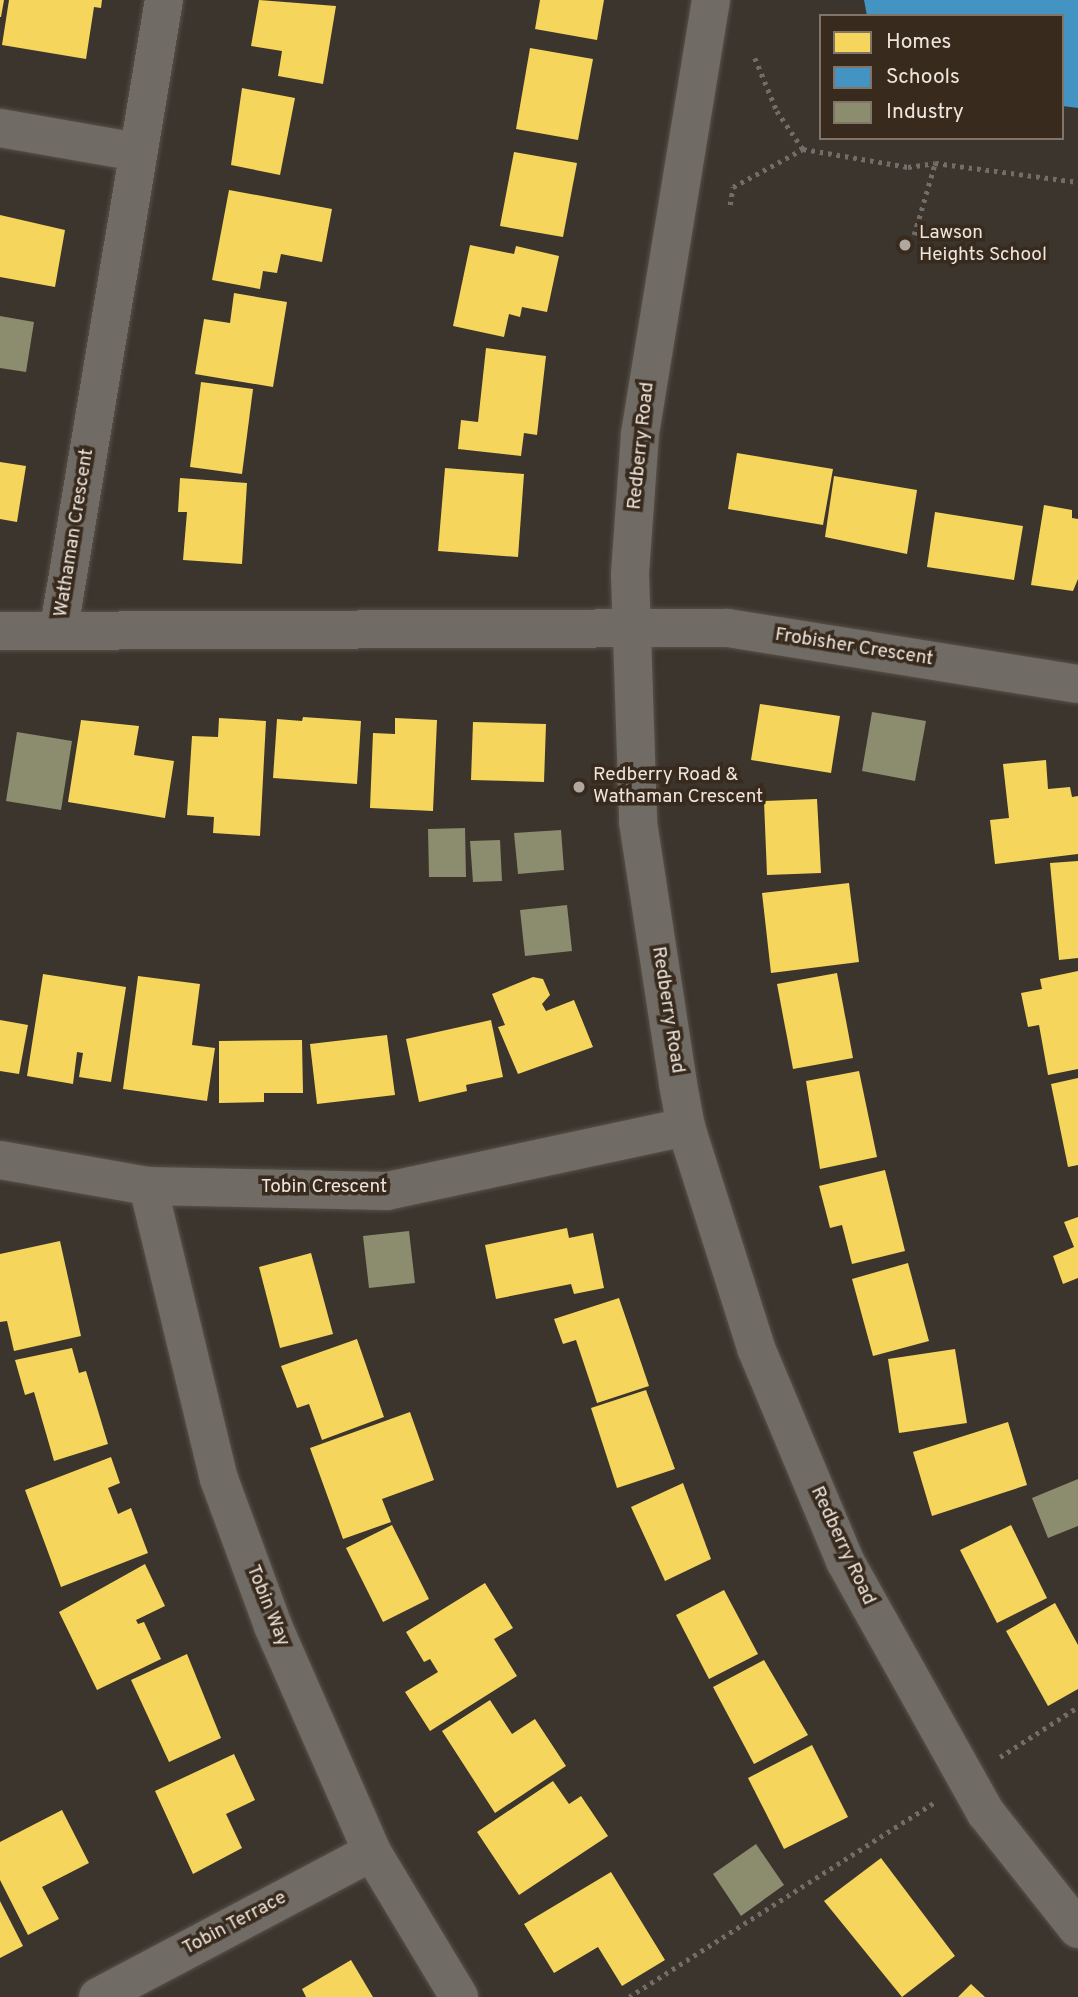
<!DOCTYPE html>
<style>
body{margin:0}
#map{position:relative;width:1078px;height:1997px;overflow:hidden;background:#3c352d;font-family:Overpass,sans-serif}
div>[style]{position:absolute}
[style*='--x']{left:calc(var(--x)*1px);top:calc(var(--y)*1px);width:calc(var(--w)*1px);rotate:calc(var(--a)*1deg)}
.homes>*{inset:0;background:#f6d55c}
.schools>*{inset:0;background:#4393c3}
.industry>*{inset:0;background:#8c8c6e}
.path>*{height:4.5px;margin-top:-2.25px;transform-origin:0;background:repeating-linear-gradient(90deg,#736d68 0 3.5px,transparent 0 8.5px)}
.roads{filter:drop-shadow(0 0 2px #57514a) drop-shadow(0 0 2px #57514a)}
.minor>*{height:38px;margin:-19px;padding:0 19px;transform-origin:19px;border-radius:19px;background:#706b64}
.dots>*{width:19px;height:19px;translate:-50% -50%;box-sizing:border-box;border:4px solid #382b1e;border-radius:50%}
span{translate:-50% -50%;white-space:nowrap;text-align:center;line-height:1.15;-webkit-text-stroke:7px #382b1e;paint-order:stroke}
.poi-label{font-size:19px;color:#eee5dd}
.left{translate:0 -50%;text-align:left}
.street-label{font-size:19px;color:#eee5dd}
.legend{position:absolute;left:819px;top:14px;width:245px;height:126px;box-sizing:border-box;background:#382b1e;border:2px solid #81756a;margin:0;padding:9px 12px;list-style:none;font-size:21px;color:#eee5dd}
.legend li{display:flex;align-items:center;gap:14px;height:35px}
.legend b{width:35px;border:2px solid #81756a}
</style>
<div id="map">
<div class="homes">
<i style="clip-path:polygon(0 0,4px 0,1px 17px,0 17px)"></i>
<i style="clip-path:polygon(9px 0,102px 0,101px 8px,94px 7px,86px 59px,2px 45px)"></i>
<i style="clip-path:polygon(259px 0,336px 6px,323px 84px,278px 76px,282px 51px,251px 46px)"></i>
<i style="clip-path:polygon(540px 0,604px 0,597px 40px,535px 29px)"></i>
<i style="clip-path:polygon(530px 48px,593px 59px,578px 140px,516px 129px)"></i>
<i style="clip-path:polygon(242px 88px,295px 98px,280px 175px,231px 165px)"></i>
<i style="clip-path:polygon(514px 152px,577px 163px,563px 237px,500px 226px)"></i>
<i style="clip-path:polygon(229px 190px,332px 209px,322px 262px,281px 254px,277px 273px,263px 271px,260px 289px,212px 280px)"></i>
<i style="clip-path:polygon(0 215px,65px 230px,55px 287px,0 277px)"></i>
<i style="clip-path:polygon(470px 245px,514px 254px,516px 246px,559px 256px,547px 312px,522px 307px,520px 317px,509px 314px,504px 337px,453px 326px)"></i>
<i style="clip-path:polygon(234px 293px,287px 302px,273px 387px,195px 374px,204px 319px,230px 323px)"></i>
<i style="clip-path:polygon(486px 348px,546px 356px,537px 435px,524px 433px,521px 456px,458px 449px,461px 420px,478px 422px)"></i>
<i style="clip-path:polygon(201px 382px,253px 389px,242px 474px,190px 467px)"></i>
<i style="clip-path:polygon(737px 453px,833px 469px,823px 525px,728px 509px)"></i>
<i style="clip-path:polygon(0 462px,26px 466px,17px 522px,0 519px)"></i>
<i style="clip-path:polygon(445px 468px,524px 474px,518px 557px,438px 551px)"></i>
<i style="clip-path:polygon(834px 476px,917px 490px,907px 554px,825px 537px)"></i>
<i style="clip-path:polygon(180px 478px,247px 483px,242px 564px,183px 560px,187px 512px,178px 512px)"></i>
<i style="clip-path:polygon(1044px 505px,1072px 510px,1072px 518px,1078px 519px,1078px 579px,1073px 591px,1031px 585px)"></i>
<i style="clip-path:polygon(935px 512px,1023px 526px,1014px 580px,927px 567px)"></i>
<i style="clip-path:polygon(760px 704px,840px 716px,831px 773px,751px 760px)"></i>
<i style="clip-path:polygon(303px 717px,361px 721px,357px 784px,273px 778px,277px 719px,302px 721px)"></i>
<i style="clip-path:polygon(219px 718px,266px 721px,260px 836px,213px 833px,214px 817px,187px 815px,192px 736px,218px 737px)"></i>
<i style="clip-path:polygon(395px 718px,437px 720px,433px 811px,370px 808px,373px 733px,395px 734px)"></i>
<i style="clip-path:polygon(81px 720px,139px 726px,134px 755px,174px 761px,165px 818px,68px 802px)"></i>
<i style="clip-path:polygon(473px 722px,546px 724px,544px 782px,471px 780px)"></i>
<i style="clip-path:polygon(1046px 760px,1048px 789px,1070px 787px,1072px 797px,1078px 796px,1078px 854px,995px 864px,990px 820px,1009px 818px,1003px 764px)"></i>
<i style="clip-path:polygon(817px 799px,821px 873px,767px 875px,764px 801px)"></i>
<i style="clip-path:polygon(1078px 861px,1078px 958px,1059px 960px,1050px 863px)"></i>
<i style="clip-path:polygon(849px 883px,859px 962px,771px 973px,762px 893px)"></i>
<i style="clip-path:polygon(1078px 971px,1078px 1069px,1048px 1075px,1039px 1025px,1028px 1027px,1021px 993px,1042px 989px,1040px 979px)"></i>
<i style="clip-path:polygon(837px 973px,853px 1058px,793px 1069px,777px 984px)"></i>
<i style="clip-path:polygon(43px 974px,126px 987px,111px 1082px,79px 1077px,83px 1053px,77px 1052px,73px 1084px,27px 1076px)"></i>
<i style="clip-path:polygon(138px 976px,200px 984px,192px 1045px,215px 1048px,207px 1101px,123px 1089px)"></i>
<i style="clip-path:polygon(533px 977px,543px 979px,550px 995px,542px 1004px,546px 1011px,574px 1000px,593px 1047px,518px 1074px,498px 1027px,505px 1025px,492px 994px)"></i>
<i style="clip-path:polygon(0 1020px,28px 1025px,19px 1074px,0 1071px)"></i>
<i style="clip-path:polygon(491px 1020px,503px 1077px,466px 1085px,467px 1091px,419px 1102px,406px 1039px)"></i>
<i style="clip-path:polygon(387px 1035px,395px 1095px,317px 1104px,310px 1044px)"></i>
<i style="clip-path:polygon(302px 1040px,303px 1093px,264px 1093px,264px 1102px,219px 1103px,219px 1041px)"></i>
<i style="clip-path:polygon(859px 1071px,877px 1157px,820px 1169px,806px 1081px)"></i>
<i style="clip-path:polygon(1078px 1078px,1078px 1165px,1068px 1167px,1051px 1084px)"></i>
<i style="clip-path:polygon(885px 1170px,905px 1251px,852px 1264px,842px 1225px,830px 1228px,819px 1186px)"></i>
<i style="clip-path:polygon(1078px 1217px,1078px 1278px,1063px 1284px,1053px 1256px,1074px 1247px,1064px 1222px)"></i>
<i style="clip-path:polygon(567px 1228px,569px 1238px,593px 1233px,604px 1288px,574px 1294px,571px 1284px,496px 1299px,485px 1245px)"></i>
<i style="clip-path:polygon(60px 1241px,81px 1336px,14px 1351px,7px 1321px,0 1322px,0 1254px)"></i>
<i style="clip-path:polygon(311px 1253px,333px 1334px,280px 1348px,259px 1267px)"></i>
<i style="clip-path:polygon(908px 1263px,929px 1341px,873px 1356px,852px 1279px)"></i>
<i style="clip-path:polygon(619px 1298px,649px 1386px,597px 1403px,576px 1340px,563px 1344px,554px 1319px)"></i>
<i style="clip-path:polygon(357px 1339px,384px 1417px,322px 1440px,309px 1404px,297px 1408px,281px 1366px)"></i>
<i style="clip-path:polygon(72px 1348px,79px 1373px,86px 1371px,108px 1444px,54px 1461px,34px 1392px,25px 1395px,15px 1360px)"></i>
<i style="clip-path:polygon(955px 1349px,967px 1423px,899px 1433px,888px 1359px)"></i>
<i style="clip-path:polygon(646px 1390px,675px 1469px,617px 1488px,591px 1408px)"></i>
<i style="clip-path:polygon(410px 1412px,434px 1480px,382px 1499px,391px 1522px,343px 1539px,310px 1448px)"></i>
<i style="clip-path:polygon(1008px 1422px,1027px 1485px,932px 1516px,913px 1452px)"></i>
<i style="clip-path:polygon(111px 1457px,120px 1483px,108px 1488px,118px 1514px,131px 1508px,148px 1553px,61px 1587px,25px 1490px)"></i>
<i style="clip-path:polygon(683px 1483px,711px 1559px,665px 1581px,631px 1507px)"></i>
<i style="clip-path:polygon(392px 1525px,429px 1599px,383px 1622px,346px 1548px)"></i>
<i style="clip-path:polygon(1011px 1525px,1047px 1598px,997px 1623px,960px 1550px)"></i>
<i style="clip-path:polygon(145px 1564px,165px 1606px,136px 1620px,138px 1624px,144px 1622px,161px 1659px,97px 1690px,59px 1612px)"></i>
<i style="clip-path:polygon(485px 1583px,513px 1628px,494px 1639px,517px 1676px,430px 1731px,405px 1692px,438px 1672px,430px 1659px,424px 1662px,406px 1632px)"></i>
<i style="clip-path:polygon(724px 1590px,758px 1654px,709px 1679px,676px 1615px)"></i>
<i style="clip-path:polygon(1055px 1603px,1078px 1645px,1078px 1689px,1048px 1706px,1006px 1631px)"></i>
<i style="clip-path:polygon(187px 1654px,221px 1738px,169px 1762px,131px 1680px)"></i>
<i style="clip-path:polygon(764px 1660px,808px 1735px,754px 1764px,713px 1687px)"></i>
<i style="clip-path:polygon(490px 1700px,512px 1734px,535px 1719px,566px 1766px,495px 1813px,442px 1731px)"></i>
<i style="clip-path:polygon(812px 1745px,848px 1817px,784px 1849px,748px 1778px)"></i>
<i style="clip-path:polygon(234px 1754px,255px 1800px,226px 1814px,242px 1848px,193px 1874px,155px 1791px)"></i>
<i style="clip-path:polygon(553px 1781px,569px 1804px,581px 1796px,608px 1836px,519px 1895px,477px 1832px)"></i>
<i style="clip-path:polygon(62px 1810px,89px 1863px,42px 1887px,59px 1919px,28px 1935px,0 1880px,0 1842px)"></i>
<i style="clip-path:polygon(881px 1858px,955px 1956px,902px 1997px,824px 1901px)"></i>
<i style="clip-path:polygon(611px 1872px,665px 1960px,622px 1986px,598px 1947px,554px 1973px,524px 1924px)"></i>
<i style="clip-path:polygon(0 1901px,23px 1946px,0 1958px)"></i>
<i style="clip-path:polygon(351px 1960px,373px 1997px,306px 1997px,302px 1989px)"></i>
<i style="clip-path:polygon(971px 1984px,985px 1997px,958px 1997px)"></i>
</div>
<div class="schools">
<i style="clip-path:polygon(864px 0,1078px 0,1078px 108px,1062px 106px,1062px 16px,867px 16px)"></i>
</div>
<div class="industry">
<i style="clip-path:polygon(0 316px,34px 322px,26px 372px,0 368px)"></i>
<i style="clip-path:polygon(872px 712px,926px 721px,915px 781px,862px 771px)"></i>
<i style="clip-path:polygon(17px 732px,72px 741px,61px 810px,6px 801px)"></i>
<i style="clip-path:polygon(465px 828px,466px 877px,429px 877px,428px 829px)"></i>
<i style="clip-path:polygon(561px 830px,564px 870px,518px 874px,514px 833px)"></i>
<i style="clip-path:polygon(500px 840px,502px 881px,473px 882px,470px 841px)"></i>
<i style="clip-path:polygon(567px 905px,572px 951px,525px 956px,520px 910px)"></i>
<i style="clip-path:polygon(409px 1231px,415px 1283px,369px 1288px,363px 1236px)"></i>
<i style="clip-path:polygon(1078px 1479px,1078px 1526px,1048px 1538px,1032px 1498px)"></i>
<i style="clip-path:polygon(756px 1844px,784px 1885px,741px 1916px,713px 1874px)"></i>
</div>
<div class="path">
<i style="--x:755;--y:58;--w:57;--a:67.5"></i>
<i style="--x:777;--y:111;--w:46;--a:55.6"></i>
<i style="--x:730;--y:205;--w:18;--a:-81"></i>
<i style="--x:733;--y:187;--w:80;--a:-28.5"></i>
<i style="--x:803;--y:149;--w:107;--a:9.7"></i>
<i style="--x:908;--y:167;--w:27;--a:-8"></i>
<i style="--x:914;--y:235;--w:75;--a:-73.7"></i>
<i style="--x:935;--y:163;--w:144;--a:7.6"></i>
<i style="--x:1000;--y:1757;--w:93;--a:-32.7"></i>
<i style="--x:629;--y:1997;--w:363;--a:-32.5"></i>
</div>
<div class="roads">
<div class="minor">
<i style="--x:711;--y:0;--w:440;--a:99.3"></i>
<i style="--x:640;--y:434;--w:141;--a:94.1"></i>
<i style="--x:630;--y:575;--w:247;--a:88.1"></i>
<i style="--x:638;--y:822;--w:265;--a:81.3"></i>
<i style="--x:678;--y:1084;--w:44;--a:79.5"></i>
<i style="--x:686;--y:1127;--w:232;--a:72.4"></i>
<i style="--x:756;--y:1348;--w:231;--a:67.3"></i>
<i style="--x:845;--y:1561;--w:289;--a:60.8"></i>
<i style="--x:986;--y:1813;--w:148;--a:51.6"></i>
<i style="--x:0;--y:128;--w:139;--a:9.9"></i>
<i style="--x:59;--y:628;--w:637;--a:-80.51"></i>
<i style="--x:0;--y:631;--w:728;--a:-0.24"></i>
<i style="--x:728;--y:628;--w:354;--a:9.1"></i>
<i style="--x:0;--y:1160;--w:150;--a:10"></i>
<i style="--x:148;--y:1186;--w:239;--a:1.2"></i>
<i style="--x:387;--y:1191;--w:306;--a:-12.1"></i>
<i style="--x:148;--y:1186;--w:301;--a:76.4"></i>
<i style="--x:219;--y:1479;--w:157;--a:69.8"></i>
<i style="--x:273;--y:1626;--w:247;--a:66.3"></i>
<i style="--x:372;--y:1852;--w:169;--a:59"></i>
<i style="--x:98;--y:1997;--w:310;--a:-27.9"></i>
</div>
</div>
<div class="dots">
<i style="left:905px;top:245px;background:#b0a79f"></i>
<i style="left:579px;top:787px;background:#b0a79f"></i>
</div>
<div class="poi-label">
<span class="left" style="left:919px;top:245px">Lawson<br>Heights School</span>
<span class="left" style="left:593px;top:787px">Redberry Road &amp;<br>Wathaman Crescent</span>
</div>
<div class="street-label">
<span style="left:642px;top:446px;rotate:-84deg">Redberry Road</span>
<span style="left:75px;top:533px;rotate:-81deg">Wathaman Crescent</span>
<span style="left:854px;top:648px;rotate:9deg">Frobisher Crescent</span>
<span style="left:667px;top:1010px;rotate:81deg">Redberry Road</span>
<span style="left:324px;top:1188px">Tobin Crescent</span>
<span style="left:842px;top:1546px;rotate:65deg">Redberry Road</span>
<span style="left:267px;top:1606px;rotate:68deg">Tobin Way</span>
<span style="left:235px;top:1924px;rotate:-28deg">Tobin Terrace</span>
</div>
<ul class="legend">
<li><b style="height:19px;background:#f6d55c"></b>Homes</li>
<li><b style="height:19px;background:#4393c3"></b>Schools</li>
<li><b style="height:19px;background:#8c8c6e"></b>Industry</li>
</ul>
</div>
